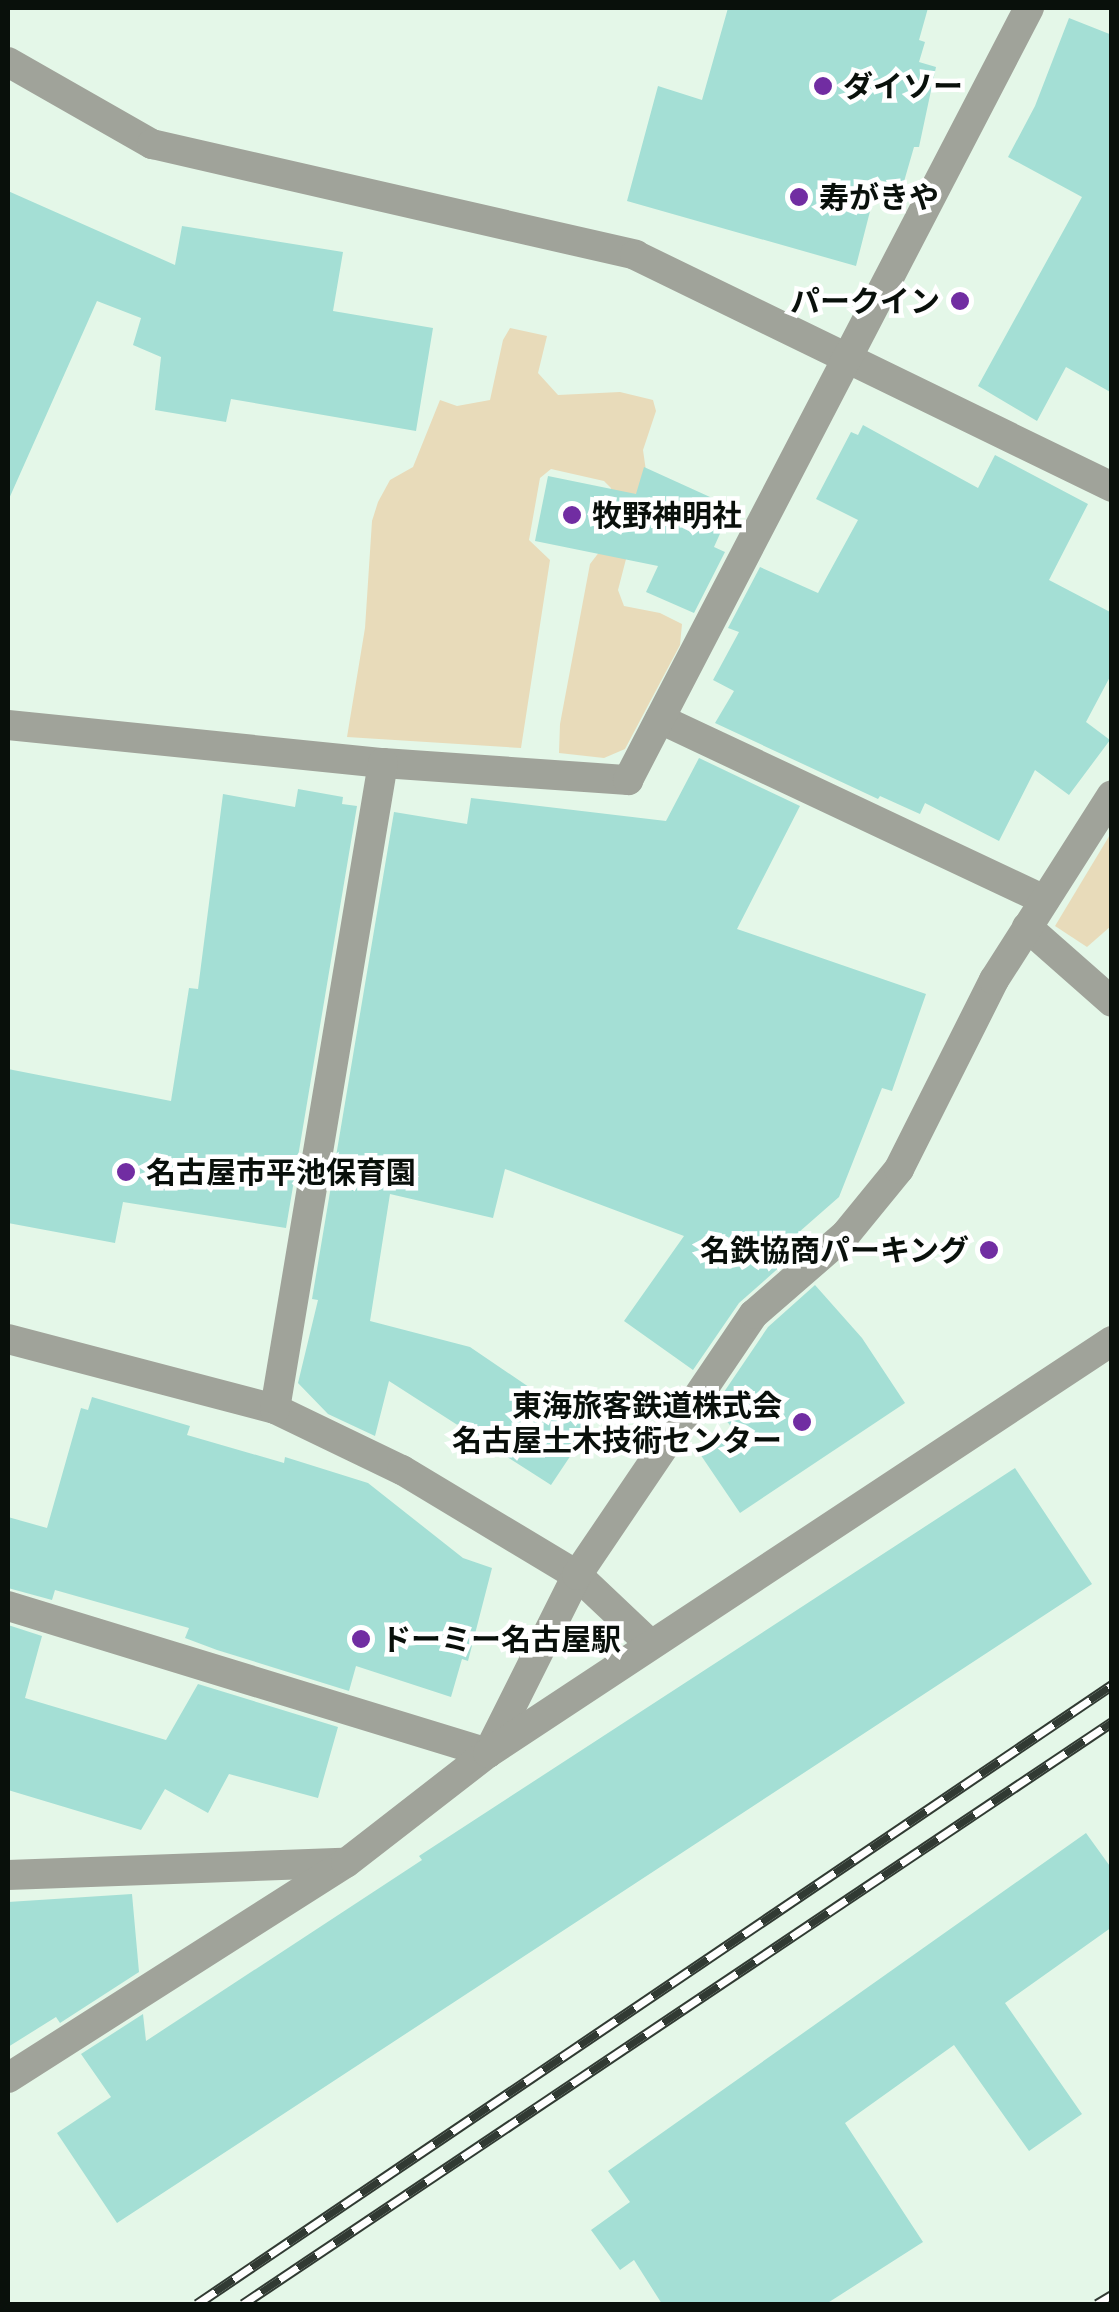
<!DOCTYPE html>
<meta charset="utf-8">
<style>
body{margin:0}
#map{position:relative;width:1119px;height:2312px;overflow:hidden;background:#e4f7e8;font-family:"Asap Condensed","Noto Sans JP",sans-serif}
div>[style]{position:absolute}
[style*='--x']{left:calc(var(--x)*1px);top:calc(var(--y)*1px);width:calc(var(--w)*1px);rotate:calc(var(--a)*1deg)}
.green>*{inset:0;background:#e8dbba}
.building>*{inset:0;background:#a4dfd5}
.minor>*{height:30px;margin:-15px;padding:0 15px;transform-origin:15px;border-radius:15px;background:#a0a39a}
.rail>*{height:11px;margin-top:-5.5px;transform-origin:0;background:repeating-linear-gradient(90deg,#fff 0 22px,#313a33 0 44px);box-sizing:border-box;border-block:2px solid #313a33}
.dots>*{width:28px;height:28px;translate:-50% -50%;box-sizing:border-box;border:5px solid #fff;border-radius:50%}
span{translate:-50% -50%;white-space:nowrap;text-align:center;line-height:1.15;-webkit-text-stroke:9px #fff;paint-order:stroke}
.poi-label{font-size:30px;color:#09100b;font-weight:700}
.left{translate:0 -50%;text-align:left}
.right{translate:-100% -50%;text-align:right}
.frame{position:absolute;inset:0;border:10px solid #09100b;pointer-events:none}
</style>
<div id="map">
<div class="green">
<i style="clip-path:polygon(510px 328px,547px 336px,538px 373px,558px 395px,620px 392px,653px 400px,656px 411px,643px 450px,647px 478px,618px 590px,624px 606px,660px 613px,682px 624px,680px 645px,625px 749px,604px 758px,559px 753px,560px 724px,590px 564px,600px 551px,611px 488px,604px 481px,551px 469px,540px 478px,529px 540px,550px 560px,521px 748px,347px 737px,365px 628px,372px 521px,378px 502px,390px 480px,413px 467px,440px 400px,457px 406px,490px 400px,503px 340px)"></i>
<i style="clip-path:polygon(1111px 833px,1111px 926px,1087px 947px,1055px 926px)"></i>
</div>
<div class="building">
<i style="clip-path:polygon(728px 8px,928px 8px,919px 40px,925px 42px,919px 62px,936px 67px,919px 147px,914px 147px,903px 185px,878px 180px,856px 266px,627px 201px,658px 86px,702px 100px)"></i>
<i style="clip-path:polygon(1069px 18px,1112px 35px,1112px 393px,1066px 367px,1037px 421px,978px 386px,1082px 197px,1008px 157px,1035px 106px)"></i>
<i style="clip-path:polygon(8px 191px,175px 265px,182px 226px,343px 252px,333px 311px,433px 328px,416px 431px,231px 399px,226px 422px,155px 410px,161px 357px,133px 345px,141px 318px,97px 301px,8px 501px)"></i>
<i style="clip-path:polygon(863px 425px,978px 488px,995px 455px,1088px 504px,1049px 580px,1112px 613px,1112px 673px,1086px 722px,1110px 740px,1069px 795px,1035px 770px,999px 841px,925px 803px,920px 814px,880px 796px,878px 799px,715px 723px,734px 691px,713px 680px,739px 632px,728px 628px,760px 567px,818px 593px,858px 520px,816px 499px,851px 432px,858px 435px)"></i>
<i style="clip-path:polygon(644px 467px,732px 507px,714px 547px,725px 552px,694px 613px,646px 592px,658px 566px,535px 541px,548px 476px,636px 494px)"></i>
<i style="clip-path:polygon(699px 758px,800px 806px,737px 929px,926px 994px,892px 1091px,882px 1088px,839px 1197px,782px 1247px,791px 1257px,739px 1303px,693px 1370px,624px 1321px,684px 1236px,505px 1169px,493px 1218px,390px 1194px,370px 1321px,470px 1347px,589px 1428px,551px 1485px,389px 1381px,375px 1436px,328px 1414px,298px 1383px,318px 1300px,312px 1299px,394px 812px,467px 824px,471px 798px,666px 821px)"></i>
<i style="clip-path:polygon(298px 789px,343px 797px,342px 804px,357px 806px,286px 1228px,123px 1202px,115px 1243px,8px 1223px,8px 1069px,171px 1101px,189px 988px,198px 989px,223px 794px,295px 807px)"></i>
<i style="clip-path:polygon(815px 1285px,862px 1338px,905px 1403px,740px 1513px,698px 1451px,732px 1428px,723px 1416px,741px 1404px,724px 1392px,768px 1327px)"></i>
<i style="clip-path:polygon(92px 1397px,190px 1426px,187px 1435px,284px 1463px,285px 1457px,368px 1483px,463px 1558px,492px 1568px,468px 1661px,462px 1659px,451px 1697px,356px 1666px,349px 1691px,217px 1650px,185px 1638px,189px 1628px,55px 1590px,52px 1600px,8px 1588px,8px 1517px,47px 1528px,81px 1408px,88px 1410px)"></i>
<i style="clip-path:polygon(1015px 1468px,1092px 1584px,117px 2223px,57px 2133px,111px 2097px,81px 2054px,143px 2014px,146px 2041px,422px 1860px,419px 1856px)"></i>
<i style="clip-path:polygon(8px 1625px,42px 1636px,25px 1698px,166px 1740px,198px 1684px,338px 1727px,318px 1798px,229px 1774px,208px 1813px,165px 1789px,141px 1830px,8px 1790px)"></i>
<i style="clip-path:polygon(1086px 1833px,1112px 1869px,1112px 1927px,1005px 2003px,1082px 2114px,1029px 2151px,954px 2045px,845px 2123px,923px 2242px,826px 2304px,662px 2304px,634px 2260px,620px 2270px,591px 2230px,630px 2202px,608px 2171px)"></i>
<i style="clip-path:polygon(132px 1894px,139px 1972px,60px 2023px,56px 2017px,8px 2047px,8px 1902px)"></i>
</div>
<div class="minor">
<i style="--x:8;--y:62;--w:166;--a:29.7"></i>
<i style="--x:152;--y:144;--w:496;--a:12.9"></i>
<i style="--x:635;--y:255;--w:530;--a:25.94"></i>
<i style="--x:660;--y:719;--w:425;--a:25.2"></i>
<i style="--x:8;--y:725;--w:377;--a:5.8"></i>
<i style="--x:383;--y:763;--w:246;--a:4"></i>
<i style="--x:628;--y:780;--w:870;--a:-62.55"></i>
<i style="--x:1027;--y:927;--w:113;--a:41.4"></i>
<i style="--x:8;--y:1339;--w:276;--a:14.7"></i>
<i style="--x:275;--y:1409;--w:141;--a:25.7"></i>
<i style="--x:402;--y:1470;--w:204;--a:31"></i>
<i style="--x:577;--y:1575;--w:100;--a:43.4"></i>
<i style="--x:275;--y:1409;--w:655;--a:-80.51"></i>
<i style="--x:8;--y:1606;--w:502;--a:17.03"></i>
<i style="--x:488;--y:1753;--w:199;--a:-63.4"></i>
<i style="--x:577;--y:1575;--w:315;--a:-55.9"></i>
<i style="--x:754;--y:1314;--w:122;--a:-41"></i>
<i style="--x:846;--y:1234;--w:84;--a:-50.8"></i>
<i style="--x:899;--y:1169;--w:212;--a:-63.3"></i>
<i style="--x:994;--y:980;--w:219;--a:-57.5"></i>
<i style="--x:8;--y:1875;--w:335;--a:-2.1"></i>
<i style="--x:8;--y:2078;--w:401;--a:-32.5"></i>
<i style="--x:346;--y:1863;--w:180;--a:-37.8"></i>
<i style="--x:488;--y:1753;--w:748;--a:-33.44"></i>
</div>
<div class="rail">
<i style="--x:197;--y:2304;--w:1105;--a:-34.08"></i>
<i style="--x:243;--y:2304;--w:1046;--a:-33.81"></i>
<i style="--x:1097;--y:2304;--w:17;--a:-31"></i>
</div>
<div class="dots">
<i style="left:823px;top:86px;background:#712da2"></i>
<i style="left:799px;top:197px;background:#712da2"></i>
<i style="left:960px;top:301px;background:#712da2"></i>
<i style="left:572px;top:515px;background:#712da2"></i>
<i style="left:126px;top:1172px;background:#712da2"></i>
<i style="left:989px;top:1250px;background:#712da2"></i>
<i style="left:802px;top:1422px;background:#712da2"></i>
<i style="left:361px;top:1639px;background:#712da2"></i>
</div>
<div class="poi-label">
<span class="left" style="left:843px;top:86px">ダイソー</span>
<span class="left" style="left:819px;top:197px">寿がきや</span>
<span class="right" style="left:940px;top:301px">パークイン</span>
<span class="left" style="left:592px;top:515px">牧野神明社</span>
<span class="left" style="left:146px;top:1172px">名古屋市平池保育園</span>
<span class="right" style="left:969px;top:1250px">名鉄協商パーキング</span>
<span class="right" style="left:782px;top:1422px">東海旅客鉄道株式会<br>名古屋土木技術センター</span>
<span class="left" style="left:381px;top:1639px">ドーミー名古屋駅</span>
</div>
<div class="frame"></div>
</div>
